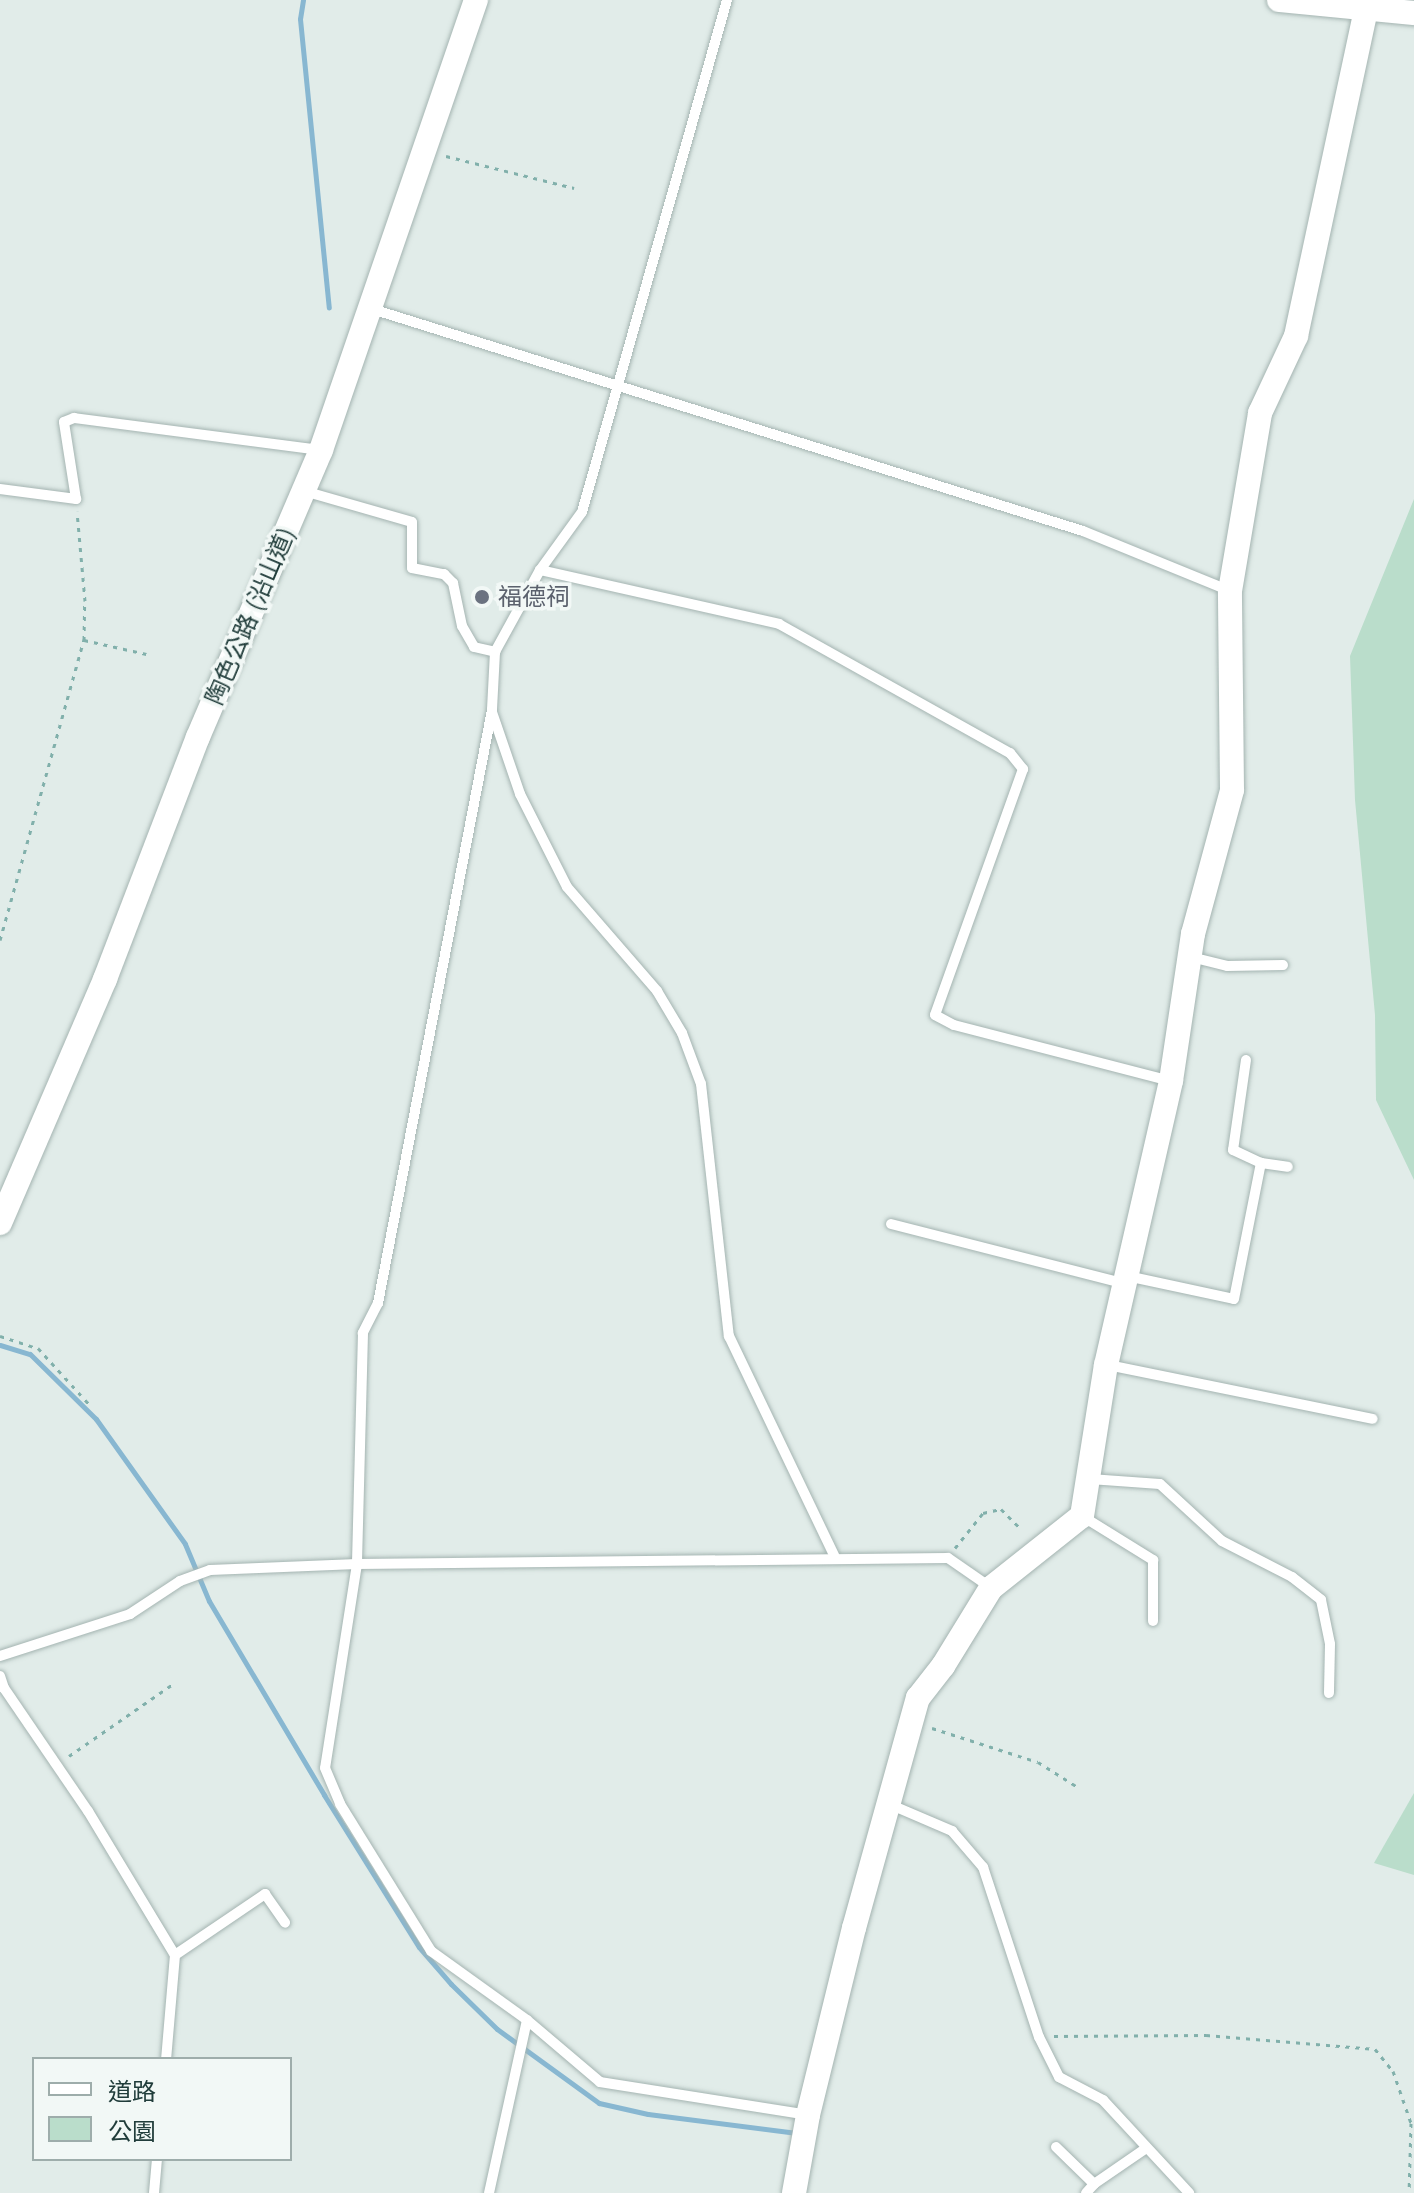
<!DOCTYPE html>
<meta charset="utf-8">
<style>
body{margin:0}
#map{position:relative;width:1414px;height:2193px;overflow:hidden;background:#e1ece9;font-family:Montserrat,"Noto Sans TC",sans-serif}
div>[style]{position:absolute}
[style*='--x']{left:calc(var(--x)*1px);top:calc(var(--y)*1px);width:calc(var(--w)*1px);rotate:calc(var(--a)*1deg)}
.green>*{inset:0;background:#baddcb}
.stream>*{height:5px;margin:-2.5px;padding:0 2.5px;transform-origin:2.5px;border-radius:2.5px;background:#88b7d1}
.path>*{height:3px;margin-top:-1.5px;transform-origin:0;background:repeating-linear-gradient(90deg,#81b0ab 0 4px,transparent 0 10px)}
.roads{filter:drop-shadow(0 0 2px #a4b4b1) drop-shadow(0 0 2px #a4b4b1)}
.lane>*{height:10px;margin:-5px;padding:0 5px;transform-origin:5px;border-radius:5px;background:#fff}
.secondary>*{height:24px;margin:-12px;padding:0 12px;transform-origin:12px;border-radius:12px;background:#fff}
.dots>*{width:22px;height:22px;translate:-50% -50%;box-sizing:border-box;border:4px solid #f2f8f6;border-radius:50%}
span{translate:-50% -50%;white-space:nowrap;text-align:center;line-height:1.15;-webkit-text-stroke:7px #f2f8f6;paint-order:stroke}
.worship-label{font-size:24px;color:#5b616d}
.left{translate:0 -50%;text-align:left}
.street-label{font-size:24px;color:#213d3b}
.legend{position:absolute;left:32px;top:2057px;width:260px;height:104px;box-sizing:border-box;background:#f2f8f6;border:2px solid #9eadab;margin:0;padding:10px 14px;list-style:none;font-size:24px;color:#213d3b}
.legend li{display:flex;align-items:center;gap:16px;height:40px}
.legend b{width:40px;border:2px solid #9eadab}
</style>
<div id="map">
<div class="green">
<i style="clip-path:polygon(1414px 499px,1414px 1180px,1376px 1100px,1375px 1015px,1355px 800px,1350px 656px)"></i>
<i style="clip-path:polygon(1414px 1793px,1414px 1875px,1374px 1863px)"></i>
</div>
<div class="stream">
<i style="--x:303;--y:0;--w:19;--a:99"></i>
<i style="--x:300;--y:19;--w:290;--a:84.3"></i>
<i style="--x:0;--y:1345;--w:31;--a:17"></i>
<i style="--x:30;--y:1354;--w:93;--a:44.6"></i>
<i style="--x:96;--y:1419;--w:153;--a:54.5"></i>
<i style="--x:185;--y:1544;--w:62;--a:67.2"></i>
<i style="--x:209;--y:1601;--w:226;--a:59.3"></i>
<i style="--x:324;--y:1795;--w:179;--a:58"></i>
<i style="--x:419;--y:1947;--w:49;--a:49.1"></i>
<i style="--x:451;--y:1984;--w:64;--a:44.4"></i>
<i style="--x:497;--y:2029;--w:126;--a:36"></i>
<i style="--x:599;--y:2103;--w:50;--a:12.7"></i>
<i style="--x:648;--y:2114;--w:150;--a:7.3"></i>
</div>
<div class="path">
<i style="--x:446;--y:156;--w:132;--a:14"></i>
<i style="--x:84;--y:640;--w:64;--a:12.7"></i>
<i style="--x:0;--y:940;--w:312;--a:-74.4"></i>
<i style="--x:84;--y:640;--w:39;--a:-89"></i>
<i style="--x:85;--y:601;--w:90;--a:-95.1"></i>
<i style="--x:0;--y:1336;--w:40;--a:18"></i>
<i style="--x:38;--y:1348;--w:76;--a:47.7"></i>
<i style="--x:955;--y:1548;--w:45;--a:-51.3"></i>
<i style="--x:983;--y:1513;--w:18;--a:-13"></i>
<i style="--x:1001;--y:1509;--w:27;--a:45"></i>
<i style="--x:932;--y:1728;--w:111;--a:17.8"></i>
<i style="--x:1038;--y:1762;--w:45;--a:32.3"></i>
<i style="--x:69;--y:1756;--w:126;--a:-34.7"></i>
<i style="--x:1054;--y:2036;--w:152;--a:-0.4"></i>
<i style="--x:1206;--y:2035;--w:170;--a:4.7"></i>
<i style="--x:1375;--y:2049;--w:28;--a:51"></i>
<i style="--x:1393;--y:2071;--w:55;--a:70.9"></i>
<i style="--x:1411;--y:2123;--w:70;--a:91.6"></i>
</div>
<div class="roads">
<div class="lane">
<i style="--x:727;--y:0;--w:532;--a:105.81"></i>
<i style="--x:582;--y:512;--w:72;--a:125.9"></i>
<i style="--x:540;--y:570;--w:94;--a:118.8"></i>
<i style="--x:495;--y:652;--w:58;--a:93"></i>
<i style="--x:492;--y:710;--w:604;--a:100.88"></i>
<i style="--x:378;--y:1303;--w:34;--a:117"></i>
<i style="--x:363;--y:1333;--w:231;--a:91.5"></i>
<i style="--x:357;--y:1564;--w:206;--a:98.9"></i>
<i style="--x:325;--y:1768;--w:39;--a:67"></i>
<i style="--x:340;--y:1804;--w:173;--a:58.2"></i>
<i style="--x:431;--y:1951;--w:118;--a:35.7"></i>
<i style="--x:527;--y:2020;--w:96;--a:40.3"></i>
<i style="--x:600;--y:2082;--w:211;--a:9"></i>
<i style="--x:372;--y:309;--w:745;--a:17.34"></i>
<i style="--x:1083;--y:531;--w:159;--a:22.2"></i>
<i style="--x:0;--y:489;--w:77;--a:7.5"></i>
<i style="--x:76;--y:499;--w:78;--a:-98.9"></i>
<i style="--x:64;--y:422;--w:11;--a:-22"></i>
<i style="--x:74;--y:418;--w:247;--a:7.4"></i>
<i style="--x:304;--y:491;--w:112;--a:16"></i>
<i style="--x:412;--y:522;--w:46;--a:90"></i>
<i style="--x:412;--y:568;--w:33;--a:11"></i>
<i style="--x:444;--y:574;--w:13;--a:45"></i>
<i style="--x:453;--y:583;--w:44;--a:78.2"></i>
<i style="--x:462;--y:626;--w:24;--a:60"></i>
<i style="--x:474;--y:647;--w:22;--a:13"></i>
<i style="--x:540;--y:570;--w:245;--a:12.7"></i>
<i style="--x:779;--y:624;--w:265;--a:29.2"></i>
<i style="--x:1010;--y:753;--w:21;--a:51"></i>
<i style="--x:1023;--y:769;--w:261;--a:109.7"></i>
<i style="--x:935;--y:1015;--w:21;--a:28"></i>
<i style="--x:954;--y:1025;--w:224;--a:14.5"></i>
<i style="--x:492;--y:712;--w:87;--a:71.1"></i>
<i style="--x:520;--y:794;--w:104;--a:63.2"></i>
<i style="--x:567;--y:887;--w:138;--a:49.1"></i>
<i style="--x:657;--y:991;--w:49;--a:59.2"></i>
<i style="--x:682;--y:1033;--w:54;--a:69.6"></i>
<i style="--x:701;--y:1084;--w:254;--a:83.7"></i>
<i style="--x:729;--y:1336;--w:245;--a:64.4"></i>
<i style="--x:1191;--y:957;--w:37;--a:14"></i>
<i style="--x:1227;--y:966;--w:56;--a:-1"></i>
<i style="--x:1261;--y:1163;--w:27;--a:8"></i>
<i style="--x:891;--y:1224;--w:239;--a:14.3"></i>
<i style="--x:1127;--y:1276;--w:109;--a:12.1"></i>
<i style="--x:1234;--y:1299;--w:139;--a:-78.8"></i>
<i style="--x:1261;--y:1163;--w:31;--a:-155"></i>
<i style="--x:1233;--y:1150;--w:91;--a:-81.8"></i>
<i style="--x:1108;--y:1365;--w:270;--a:11.5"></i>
<i style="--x:1090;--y:1479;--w:70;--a:4.1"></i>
<i style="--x:1160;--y:1484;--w:84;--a:42.6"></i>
<i style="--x:1222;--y:1541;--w:79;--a:27.2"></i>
<i style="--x:1292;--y:1577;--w:37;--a:38"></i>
<i style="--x:1321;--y:1600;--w:45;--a:78.4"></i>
<i style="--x:1330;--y:1644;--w:49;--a:91.2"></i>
<i style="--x:1082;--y:1516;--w:84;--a:31.8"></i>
<i style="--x:1153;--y:1560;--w:61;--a:90"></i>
<i style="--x:0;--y:1656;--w:137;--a:-17.9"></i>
<i style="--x:130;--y:1614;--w:60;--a:-33.4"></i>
<i style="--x:180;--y:1581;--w:32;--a:-20"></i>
<i style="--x:210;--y:1570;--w:147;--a:-2.3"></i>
<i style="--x:357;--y:1564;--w:591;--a:-0.58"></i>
<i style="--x:948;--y:1558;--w:51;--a:34.6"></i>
<i style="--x:0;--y:1676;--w:13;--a:72"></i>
<i style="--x:4;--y:1688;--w:149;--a:55.7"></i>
<i style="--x:88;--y:1811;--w:168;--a:58.9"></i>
<i style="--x:175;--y:1955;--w:104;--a:94.9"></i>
<i style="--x:889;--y:1804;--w:69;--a:23.2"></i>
<i style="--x:952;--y:1831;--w:48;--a:49.3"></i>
<i style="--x:983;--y:1867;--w:179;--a:71.8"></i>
<i style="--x:1039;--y:2037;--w:45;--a:63.4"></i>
<i style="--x:1059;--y:2077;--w:50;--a:27.6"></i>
<i style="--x:1103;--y:2100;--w:127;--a:47.2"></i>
<i style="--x:175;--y:1955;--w:109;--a:-34.1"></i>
<i style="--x:265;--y:1894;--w:35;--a:55"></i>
<i style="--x:1056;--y:2147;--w:53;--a:44.2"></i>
<i style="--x:154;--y:2193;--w:34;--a:-85"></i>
<i style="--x:489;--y:2193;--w:177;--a:-77.6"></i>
<i style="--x:1086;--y:2193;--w:12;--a:-48"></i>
<i style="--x:1094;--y:2184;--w:62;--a:-34.5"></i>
</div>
<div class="secondary">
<i style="--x:1279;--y:0;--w:136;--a:5.5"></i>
<i style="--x:0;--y:1223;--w:266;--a:-66.7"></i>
<i style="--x:105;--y:979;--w:259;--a:-69"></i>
<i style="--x:198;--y:737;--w:312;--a:-66.8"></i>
<i style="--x:321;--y:450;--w:476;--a:-71"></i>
<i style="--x:794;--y:2193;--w:79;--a:-79.8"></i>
<i style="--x:808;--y:2115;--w:193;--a:-76.2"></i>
<i style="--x:854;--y:1928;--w:239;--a:-74.5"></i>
<i style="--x:918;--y:1698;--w:41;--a:-52"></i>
<i style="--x:943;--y:1666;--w:92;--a:-58.4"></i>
<i style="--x:991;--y:1588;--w:116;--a:-38.4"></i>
<i style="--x:1082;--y:1516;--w:153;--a:-81"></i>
<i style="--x:1106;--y:1365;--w:291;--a:-77.1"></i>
<i style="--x:1171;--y:1081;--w:149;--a:-81.5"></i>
<i style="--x:1193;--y:934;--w:149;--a:-74.8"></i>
<i style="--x:1232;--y:790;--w:199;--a:-90.6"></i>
<i style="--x:1230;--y:591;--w:181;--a:-80.4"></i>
<i style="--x:1260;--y:413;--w:85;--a:-64.9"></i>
<i style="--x:1296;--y:336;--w:333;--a:-77.9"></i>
</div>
</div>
<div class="dots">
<i style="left:482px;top:597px;background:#6b7280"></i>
</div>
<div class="worship-label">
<span class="left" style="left:498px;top:597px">福德祠</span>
</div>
<div class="street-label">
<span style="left:250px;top:616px;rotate:-67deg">陶色公路 (沿山道)</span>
</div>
<ul class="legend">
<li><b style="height:10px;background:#fff"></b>道路</li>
<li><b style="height:22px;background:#baddcb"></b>公園</li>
</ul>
</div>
